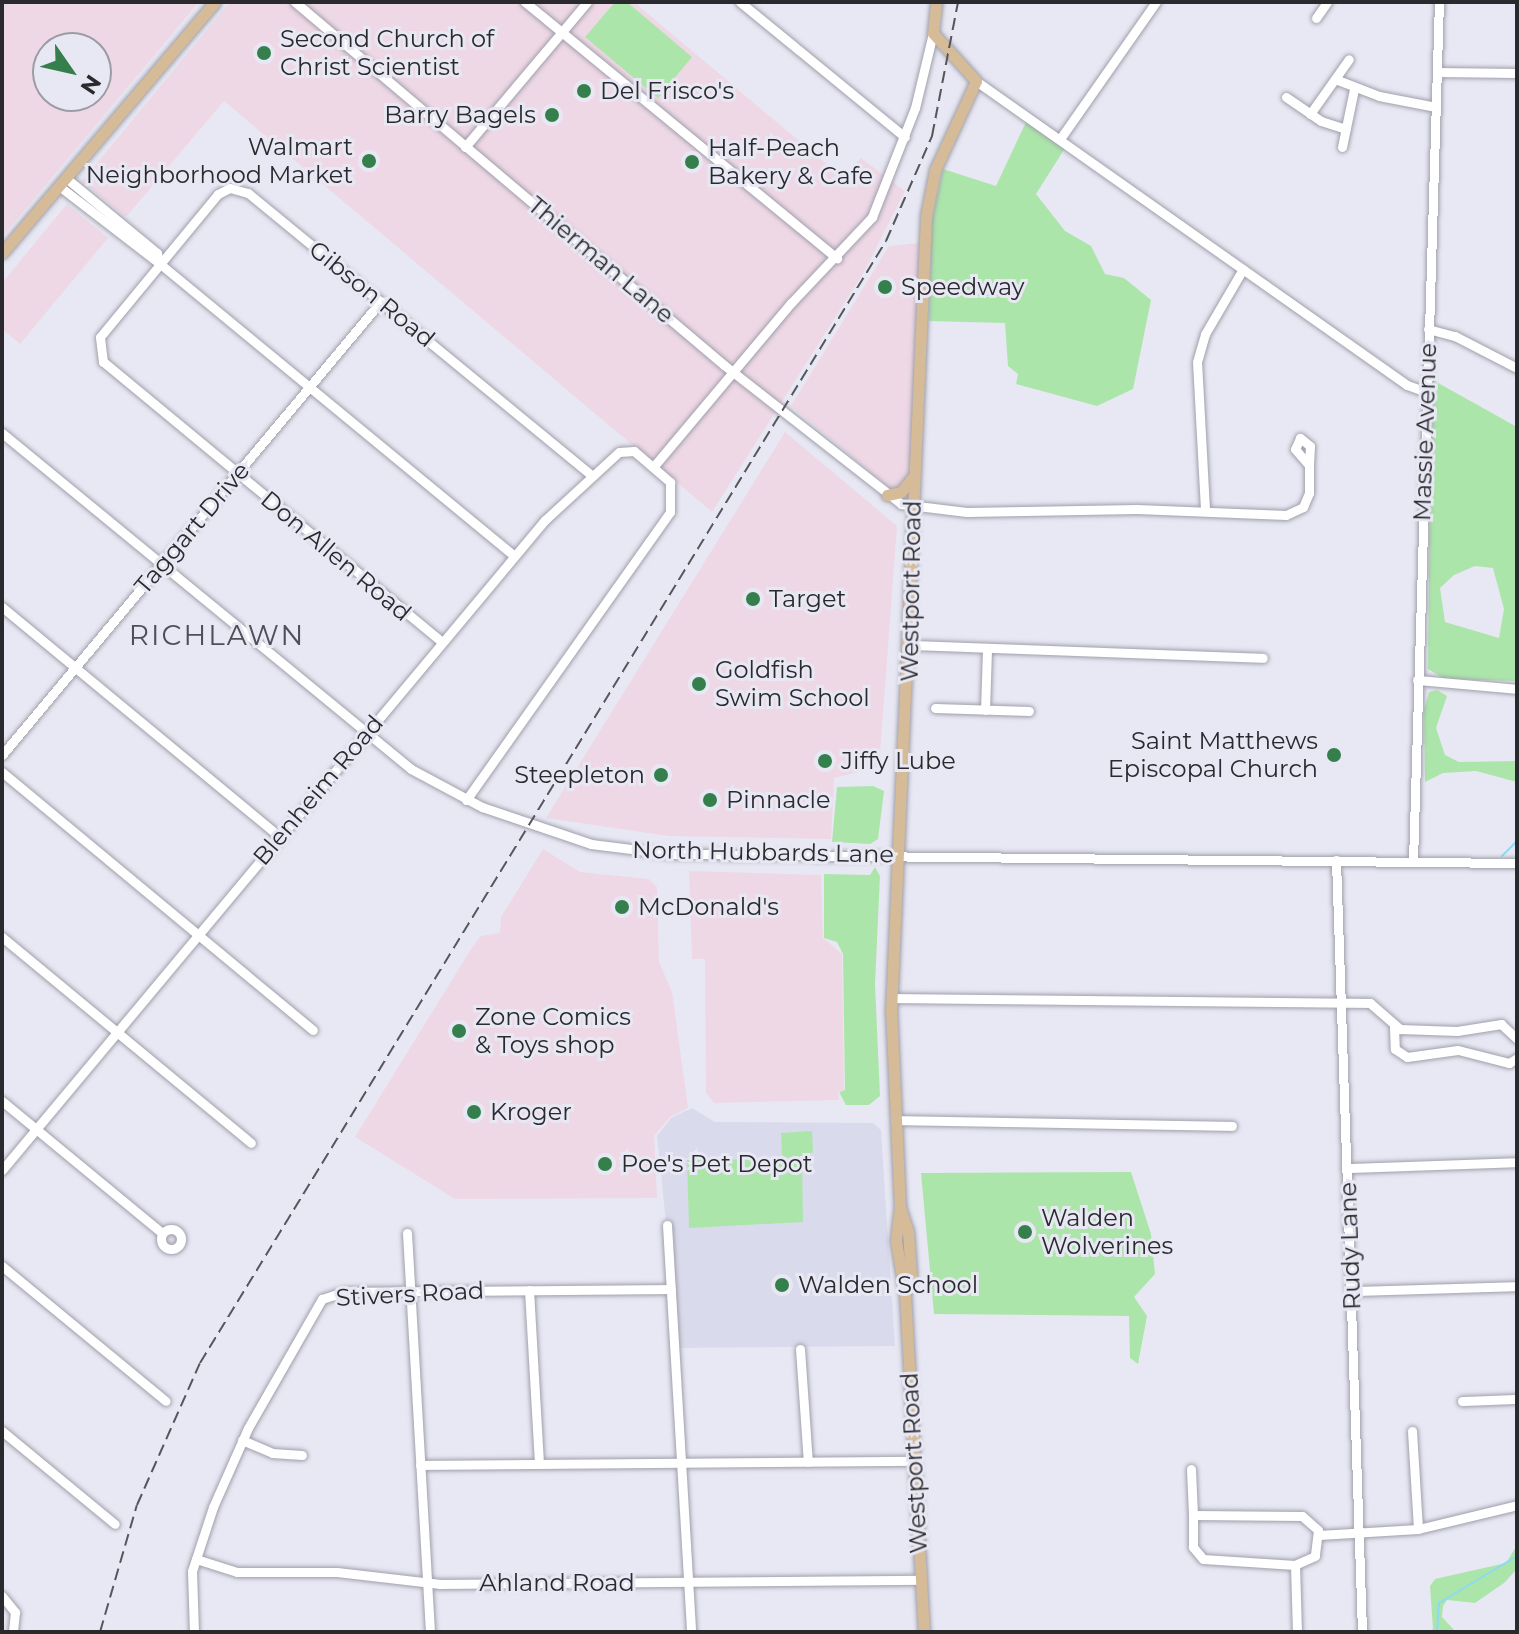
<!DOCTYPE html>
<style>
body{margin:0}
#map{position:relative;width:1519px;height:1634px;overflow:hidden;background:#e8e8f4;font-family:Montserrat,sans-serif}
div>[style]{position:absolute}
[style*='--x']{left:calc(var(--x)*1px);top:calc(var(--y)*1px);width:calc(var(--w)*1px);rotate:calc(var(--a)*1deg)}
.commercial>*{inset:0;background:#eed8e5}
.built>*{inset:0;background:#dadaed}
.green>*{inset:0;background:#ace5aa}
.stream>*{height:2px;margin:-1px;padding:0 1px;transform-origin:1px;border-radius:1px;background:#8bdaf6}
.roads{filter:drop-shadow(0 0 2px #a0a0ab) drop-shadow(0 0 2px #a0a0ab)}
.minor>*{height:9px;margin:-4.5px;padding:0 4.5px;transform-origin:4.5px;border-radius:4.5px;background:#fff}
.minor>.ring{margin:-4.5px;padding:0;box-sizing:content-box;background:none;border:9px solid #fff;border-radius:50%}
.major>*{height:11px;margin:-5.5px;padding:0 5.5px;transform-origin:5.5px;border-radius:5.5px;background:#d6bb99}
.rail>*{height:2px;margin-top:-1px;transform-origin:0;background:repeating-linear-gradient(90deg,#55555b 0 12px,transparent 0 18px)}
.dots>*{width:22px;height:22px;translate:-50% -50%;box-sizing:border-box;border:4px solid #e8e8f4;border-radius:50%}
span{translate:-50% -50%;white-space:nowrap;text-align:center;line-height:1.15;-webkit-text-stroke:6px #e8e8f4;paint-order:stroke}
.poi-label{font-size:24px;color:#2a2a2e}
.left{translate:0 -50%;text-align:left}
.right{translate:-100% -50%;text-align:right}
.street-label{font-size:24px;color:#2a2a2e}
.quarter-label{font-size:28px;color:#4f4f59;letter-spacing:2px}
.frame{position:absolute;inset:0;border:4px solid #2a2a2e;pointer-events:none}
.north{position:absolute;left:32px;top:32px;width:80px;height:80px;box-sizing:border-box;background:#e8e8f4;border:2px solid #9c9ca5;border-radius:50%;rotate:124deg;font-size:22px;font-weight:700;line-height:32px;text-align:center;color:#2a2a2e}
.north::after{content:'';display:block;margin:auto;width:28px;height:36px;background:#347f4c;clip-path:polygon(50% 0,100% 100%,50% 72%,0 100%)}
</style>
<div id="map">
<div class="commercial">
<i style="clip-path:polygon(evenodd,2px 2px,199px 2px,2px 237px,2px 2px,96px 48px,96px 96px,48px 96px,48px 48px,96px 48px)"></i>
<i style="clip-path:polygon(230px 2px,634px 2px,843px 178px,861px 158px,905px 191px,864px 272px,712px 512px,224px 101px,126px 217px,82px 181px)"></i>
<i style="clip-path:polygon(67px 204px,108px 238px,20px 344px,2px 329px,2px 283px)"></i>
<i style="clip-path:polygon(920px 243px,910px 476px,901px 488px,891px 489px,791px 406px,889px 246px)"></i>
<i style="clip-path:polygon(785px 432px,897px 526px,879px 767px,834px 778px,831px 839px,669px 836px,546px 818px)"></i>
<i style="clip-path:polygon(543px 849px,580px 872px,649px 879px,657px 887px,659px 962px,672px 992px,688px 1108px,670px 1117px,654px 1136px,657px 1198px,455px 1199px,355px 1137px,473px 946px,481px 936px,500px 933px,501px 917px)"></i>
<i style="clip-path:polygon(689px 871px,821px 875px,823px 938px,842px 954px,844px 1090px,838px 1091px,839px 1100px,714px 1103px,706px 1093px,705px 959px,692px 959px)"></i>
</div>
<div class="built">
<i style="clip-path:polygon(692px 1108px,715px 1122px,873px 1123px,881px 1130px,895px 1346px,679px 1348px,657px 1136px,671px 1118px)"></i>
</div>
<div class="green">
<i style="clip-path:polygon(615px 2px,627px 2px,692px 57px,658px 98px,585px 37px)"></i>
<i style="clip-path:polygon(1026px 122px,1065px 148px,1036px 194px,1065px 231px,1091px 246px,1105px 274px,1124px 278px,1151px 300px,1133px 389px,1097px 406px,1016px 384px,1018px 374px,1008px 366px,1005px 323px,929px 321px,932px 221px,943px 169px,996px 186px)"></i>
<i style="clip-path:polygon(evenodd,1431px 379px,1517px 427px,1516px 681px,1445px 679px,1428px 669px,1431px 379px,1475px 566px,1493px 568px,1504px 609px,1499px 638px,1445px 622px,1440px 588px,1454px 575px,1475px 566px)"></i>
<i style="clip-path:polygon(1437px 690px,1447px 696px,1436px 728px,1445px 755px,1459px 762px,1517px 761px,1517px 782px,1476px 771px,1443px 773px,1425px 782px,1424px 710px,1429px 692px)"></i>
<i style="clip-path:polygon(873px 786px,884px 791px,878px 839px,870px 844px,832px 842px,837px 787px)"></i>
<i style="clip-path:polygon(875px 867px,880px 876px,875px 984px,880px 1096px,869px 1105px,846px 1105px,839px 1092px,845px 1090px,843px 954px,837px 942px,824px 938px,824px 874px,870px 875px)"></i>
<i style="clip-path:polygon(812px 1131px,813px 1152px,802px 1159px,803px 1222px,689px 1228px,687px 1160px,791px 1159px,782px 1155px,781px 1133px)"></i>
<i style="clip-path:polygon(1131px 1172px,1151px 1234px,1155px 1274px,1134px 1297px,1147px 1316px,1138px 1364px,1130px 1358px,1129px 1316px,934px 1314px,921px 1173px)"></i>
<i style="clip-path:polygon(1517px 1545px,1517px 1569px,1504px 1583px,1475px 1603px,1447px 1600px,1443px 1606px,1442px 1617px,1456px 1632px,1429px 1632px,1433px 1629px,1430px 1586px,1435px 1579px,1506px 1563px)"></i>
</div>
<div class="stream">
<i style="--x:1502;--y:856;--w:21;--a:-45"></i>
<i style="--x:1437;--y:1632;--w:29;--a:-86"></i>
<i style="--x:1439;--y:1603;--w:91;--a:-31.1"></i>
</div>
<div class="roads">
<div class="minor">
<i style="--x:295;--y:2;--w:562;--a:40.24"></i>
<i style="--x:724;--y:365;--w:225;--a:38.1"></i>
<i style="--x:901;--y:504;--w:66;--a:6.9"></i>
<i style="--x:967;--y:512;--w:170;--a:-1"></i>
<i style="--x:1137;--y:509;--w:149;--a:2.3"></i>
<i style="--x:1286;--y:515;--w:19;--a:-25"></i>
<i style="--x:1303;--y:507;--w:15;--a:-67"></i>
<i style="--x:1309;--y:493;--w:28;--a:-90"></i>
<i style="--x:1309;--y:465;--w:19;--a:-87"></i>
<i style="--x:1310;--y:446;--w:13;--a:-141"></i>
<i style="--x:1300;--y:438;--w:12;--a:114"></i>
<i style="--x:1295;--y:449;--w:21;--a:49"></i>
<i style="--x:525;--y:2;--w:404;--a:39.4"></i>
<i style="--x:740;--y:2;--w:213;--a:39.3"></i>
<i style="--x:1316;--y:18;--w:19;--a:-55"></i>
<i style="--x:1437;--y:72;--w:80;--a:0.7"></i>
<i style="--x:1335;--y:79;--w:47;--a:21.1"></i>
<i style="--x:1379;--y:96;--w:58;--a:10.9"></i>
<i style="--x:976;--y:81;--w:527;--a:35.2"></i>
<i style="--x:1407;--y:385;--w:20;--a:20"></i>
<i style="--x:1286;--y:97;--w:42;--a:34.4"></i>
<i style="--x:1321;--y:121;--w:26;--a:18"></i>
<i style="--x:1310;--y:114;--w:67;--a:-54.7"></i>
<i style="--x:1060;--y:139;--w:167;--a:-55"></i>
<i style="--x:465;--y:147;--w:189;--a:-49.9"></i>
<i style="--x:1342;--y:147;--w:59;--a:-78.3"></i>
<i style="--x:59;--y:186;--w:126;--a:37.6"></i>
<i style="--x:159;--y:263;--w:10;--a:-101"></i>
<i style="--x:157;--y:253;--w:118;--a:-140.5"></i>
<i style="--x:159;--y:263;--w:460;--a:39.5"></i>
<i style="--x:1428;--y:329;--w:28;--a:15"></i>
<i style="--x:1455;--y:336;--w:70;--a:27.3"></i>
<i style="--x:2;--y:433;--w:529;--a:39.4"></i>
<i style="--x:411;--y:769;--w:81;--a:28.2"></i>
<i style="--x:482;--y:807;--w:115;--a:18.7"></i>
<i style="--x:591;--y:844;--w:81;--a:7.1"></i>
<i style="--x:671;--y:854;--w:846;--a:0.61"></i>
<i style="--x:654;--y:466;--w:213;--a:-50"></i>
<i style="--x:791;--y:303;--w:118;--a:-46.7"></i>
<i style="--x:872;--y:217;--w:117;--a:-68.5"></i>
<i style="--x:915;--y:108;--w:77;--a:-76.5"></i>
<i style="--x:1205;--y:509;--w:147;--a:-93.1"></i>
<i style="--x:1197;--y:362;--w:29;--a:-74"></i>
<i style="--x:1205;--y:334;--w:75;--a:-59.7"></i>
<i style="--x:2;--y:607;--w:361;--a:39.6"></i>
<i style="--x:442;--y:642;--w:440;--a:-140.4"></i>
<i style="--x:103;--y:362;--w:25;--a:-97"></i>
<i style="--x:100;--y:337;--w:185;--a:-50.5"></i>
<i style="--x:218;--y:194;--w:13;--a:-27"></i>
<i style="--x:230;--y:188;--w:19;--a:16"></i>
<i style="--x:248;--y:193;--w:444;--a:39.4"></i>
<i style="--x:910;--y:645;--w:353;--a:2.1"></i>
<i style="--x:1417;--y:680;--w:100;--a:5.1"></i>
<i style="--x:935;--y:708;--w:94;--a:1.8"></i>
<i style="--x:985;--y:710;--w:61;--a:-88.1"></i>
<i style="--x:2;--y:755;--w:591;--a:-50.14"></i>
<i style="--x:2;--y:772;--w:404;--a:39.7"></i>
<i style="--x:1336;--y:860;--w:772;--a:88.07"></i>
<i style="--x:1413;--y:861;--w:859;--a:-88.27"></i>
<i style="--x:2;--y:937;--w:323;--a:39.6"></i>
<i style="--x:892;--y:998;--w:478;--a:0.6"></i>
<i style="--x:1370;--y:1003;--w:40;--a:41"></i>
<i style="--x:1400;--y:1029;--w:57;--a:2"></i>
<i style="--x:1457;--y:1031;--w:45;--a:-9"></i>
<i style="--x:1501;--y:1024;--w:22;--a:43"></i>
<i style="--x:1394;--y:1026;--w:23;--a:88"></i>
<i style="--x:1395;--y:1049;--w:14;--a:34"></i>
<i style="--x:1407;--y:1057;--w:51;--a:-7.8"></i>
<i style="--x:1458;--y:1050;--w:53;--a:14.3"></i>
<i style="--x:1509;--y:1063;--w:9;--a:-32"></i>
<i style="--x:2;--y:1101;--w:207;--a:39.5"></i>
<i style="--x:895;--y:1120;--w:337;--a:1"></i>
<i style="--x:1348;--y:1168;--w:169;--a:-2"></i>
<i style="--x:2;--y:1170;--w:847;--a:-50.13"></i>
<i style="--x:545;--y:520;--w:100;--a:-42.6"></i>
<i style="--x:619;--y:452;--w:15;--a:-4"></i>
<i style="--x:634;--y:451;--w:48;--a:40.7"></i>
<i style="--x:670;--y:482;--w:30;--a:90"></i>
<i style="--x:670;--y:512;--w:353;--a:125.3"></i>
<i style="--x:667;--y:1225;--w:408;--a:86.6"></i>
<i class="ring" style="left:161px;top:1229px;width:11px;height:11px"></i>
<i style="--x:407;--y:1233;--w:400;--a:86.7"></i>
<i style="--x:2;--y:1266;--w:212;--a:39.5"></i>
<i style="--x:529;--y:1290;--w:174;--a:86.7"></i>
<i style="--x:1352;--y:1291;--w:165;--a:-1.7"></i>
<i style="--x:800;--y:1349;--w:113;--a:86"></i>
<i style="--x:1462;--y:1401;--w:55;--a:-2.1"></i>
<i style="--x:2;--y:1431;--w:146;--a:39.5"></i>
<i style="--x:1412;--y:1431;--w:98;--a:86.5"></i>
<i style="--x:242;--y:1440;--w:33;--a:23"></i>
<i style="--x:272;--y:1453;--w:30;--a:4"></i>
<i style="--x:420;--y:1465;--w:494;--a:-0.5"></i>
<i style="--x:1191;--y:1469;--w:46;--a:87.5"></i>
<i style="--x:1193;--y:1515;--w:109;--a:0.5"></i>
<i style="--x:1302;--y:1516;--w:21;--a:41"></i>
<i style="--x:1318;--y:1530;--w:26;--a:97"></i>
<i style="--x:1315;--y:1556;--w:22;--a:156"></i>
<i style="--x:1295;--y:1565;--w:92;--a:-176.3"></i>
<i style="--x:1203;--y:1559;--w:16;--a:-130"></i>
<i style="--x:1193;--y:1547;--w:32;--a:-90"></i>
<i style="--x:1319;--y:1535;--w:99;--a:-3.5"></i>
<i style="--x:1418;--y:1529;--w:102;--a:-13.6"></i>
<i style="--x:196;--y:1559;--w:43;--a:17.6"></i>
<i style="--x:237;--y:1572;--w:100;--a:0"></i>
<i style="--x:337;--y:1572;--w:104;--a:6.6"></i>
<i style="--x:440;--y:1584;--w:481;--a:-0.5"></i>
<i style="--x:1295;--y:1565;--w:67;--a:88.3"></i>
<i style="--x:2;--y:1596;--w:21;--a:51"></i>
<i style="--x:15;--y:1612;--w:20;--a:96"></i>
<i style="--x:194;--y:1632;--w:61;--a:-91.9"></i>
<i style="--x:192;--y:1571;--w:67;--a:-71.8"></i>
<i style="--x:213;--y:1507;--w:86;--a:-66.1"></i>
<i style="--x:248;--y:1428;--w:149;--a:-60.2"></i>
<i style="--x:322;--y:1299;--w:23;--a:-18"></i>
<i style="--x:344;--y:1292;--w:327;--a:-0.5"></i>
</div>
<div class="major">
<i style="--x:2;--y:253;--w:329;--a:-49.7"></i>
<i style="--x:887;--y:495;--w:14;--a:-12"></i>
<i style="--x:901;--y:492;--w:18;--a:-52"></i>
<i style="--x:900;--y:1207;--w:34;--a:97"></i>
<i style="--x:896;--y:1241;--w:54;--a:80.4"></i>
<i style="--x:905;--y:1294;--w:339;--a:86.8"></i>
<i style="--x:905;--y:1294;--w:20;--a:-72"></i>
<i style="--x:911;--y:1275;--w:43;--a:-94"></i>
<i style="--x:908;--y:1232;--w:26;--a:-108"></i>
<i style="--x:900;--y:1207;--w:195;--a:-92.6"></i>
<i style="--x:891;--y:1012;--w:797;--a:-87.48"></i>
<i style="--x:926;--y:216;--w:47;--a:-78.9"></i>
<i style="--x:935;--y:170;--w:98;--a:-65.3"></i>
<i style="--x:976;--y:81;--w:64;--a:-131.9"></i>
<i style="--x:933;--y:33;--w:31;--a:-84"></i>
</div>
</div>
<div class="rail">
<i style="--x:100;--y:1632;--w:132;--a:-73.8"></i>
<i style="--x:137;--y:1505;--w:155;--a:-66.1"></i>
<i style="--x:200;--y:1363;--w:1315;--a:-58.56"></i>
<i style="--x:886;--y:241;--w:115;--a:-66.3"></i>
<i style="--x:932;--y:136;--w:136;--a:-79"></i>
</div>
<div class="dots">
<i style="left:264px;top:53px;background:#347f4c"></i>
<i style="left:584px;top:91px;background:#347f4c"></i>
<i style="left:552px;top:115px;background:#347f4c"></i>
<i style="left:369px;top:161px;background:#347f4c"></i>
<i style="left:692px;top:162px;background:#347f4c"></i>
<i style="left:885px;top:287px;background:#347f4c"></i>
<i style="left:753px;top:599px;background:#347f4c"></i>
<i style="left:699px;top:684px;background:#347f4c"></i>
<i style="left:1334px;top:755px;background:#347f4c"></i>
<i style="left:825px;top:761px;background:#347f4c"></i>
<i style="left:661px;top:775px;background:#347f4c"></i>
<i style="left:710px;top:800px;background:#347f4c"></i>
<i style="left:622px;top:907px;background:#347f4c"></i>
<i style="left:459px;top:1031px;background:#347f4c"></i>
<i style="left:474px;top:1112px;background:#347f4c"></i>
<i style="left:605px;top:1164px;background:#347f4c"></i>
<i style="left:1025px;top:1232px;background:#347f4c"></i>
<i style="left:782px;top:1285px;background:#347f4c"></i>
</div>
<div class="poi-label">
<span class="left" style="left:280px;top:53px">Second Church of<br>Christ Scientist</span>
<span class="left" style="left:600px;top:91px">Del Frisco's</span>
<span class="right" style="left:536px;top:115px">Barry Bagels</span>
<span class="right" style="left:353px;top:161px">Walmart<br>Neighborhood Market</span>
<span class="left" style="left:708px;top:162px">Half-Peach<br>Bakery &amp; Cafe</span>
<span class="left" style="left:901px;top:287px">Speedway</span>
<span class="left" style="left:769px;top:599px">Target</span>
<span class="left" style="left:715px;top:684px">Goldfish<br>Swim School</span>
<span class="right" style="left:1318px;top:755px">Saint Matthews<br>Episcopal Church</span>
<span class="left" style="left:841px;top:761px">Jiffy Lube</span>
<span class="right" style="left:645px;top:775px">Steepleton</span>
<span class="left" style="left:726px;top:800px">Pinnacle</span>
<span class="left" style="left:638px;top:907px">McDonald's</span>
<span class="left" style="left:475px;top:1031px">Zone Comics<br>&amp; Toys shop</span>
<span class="left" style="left:490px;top:1112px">Kroger</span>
<span class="left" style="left:621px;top:1164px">Poe's Pet Depot</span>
<span class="left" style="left:1041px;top:1232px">Walden<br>Wolverines</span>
<span class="left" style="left:798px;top:1285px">Walden School</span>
</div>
<div class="street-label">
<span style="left:601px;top:260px;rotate:40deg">Thierman Lane</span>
<span style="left:372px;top:294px;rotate:39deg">Gibson Road</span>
<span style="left:1425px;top:432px;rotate:-88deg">Massie Avenue</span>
<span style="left:192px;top:528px;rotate:-50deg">Taggart Drive</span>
<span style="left:336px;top:556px;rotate:40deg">Don Allen Road</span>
<span style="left:911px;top:591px;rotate:-89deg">Westport Road</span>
<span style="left:318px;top:790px;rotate:-50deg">Blenheim Road</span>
<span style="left:763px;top:852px;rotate:1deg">North Hubbards Lane</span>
<span style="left:1350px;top:1246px;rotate:-92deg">Rudy Lane</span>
<span style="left:410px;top:1294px;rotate:-3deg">Stivers Road</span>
<span style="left:914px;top:1463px;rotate:-93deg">Westport Road</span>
<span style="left:557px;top:1583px">Ahland Road</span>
</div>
<div class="quarter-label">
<span style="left:217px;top:635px">RICHLAWN</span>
</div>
<div class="frame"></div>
<div class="north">N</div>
</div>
